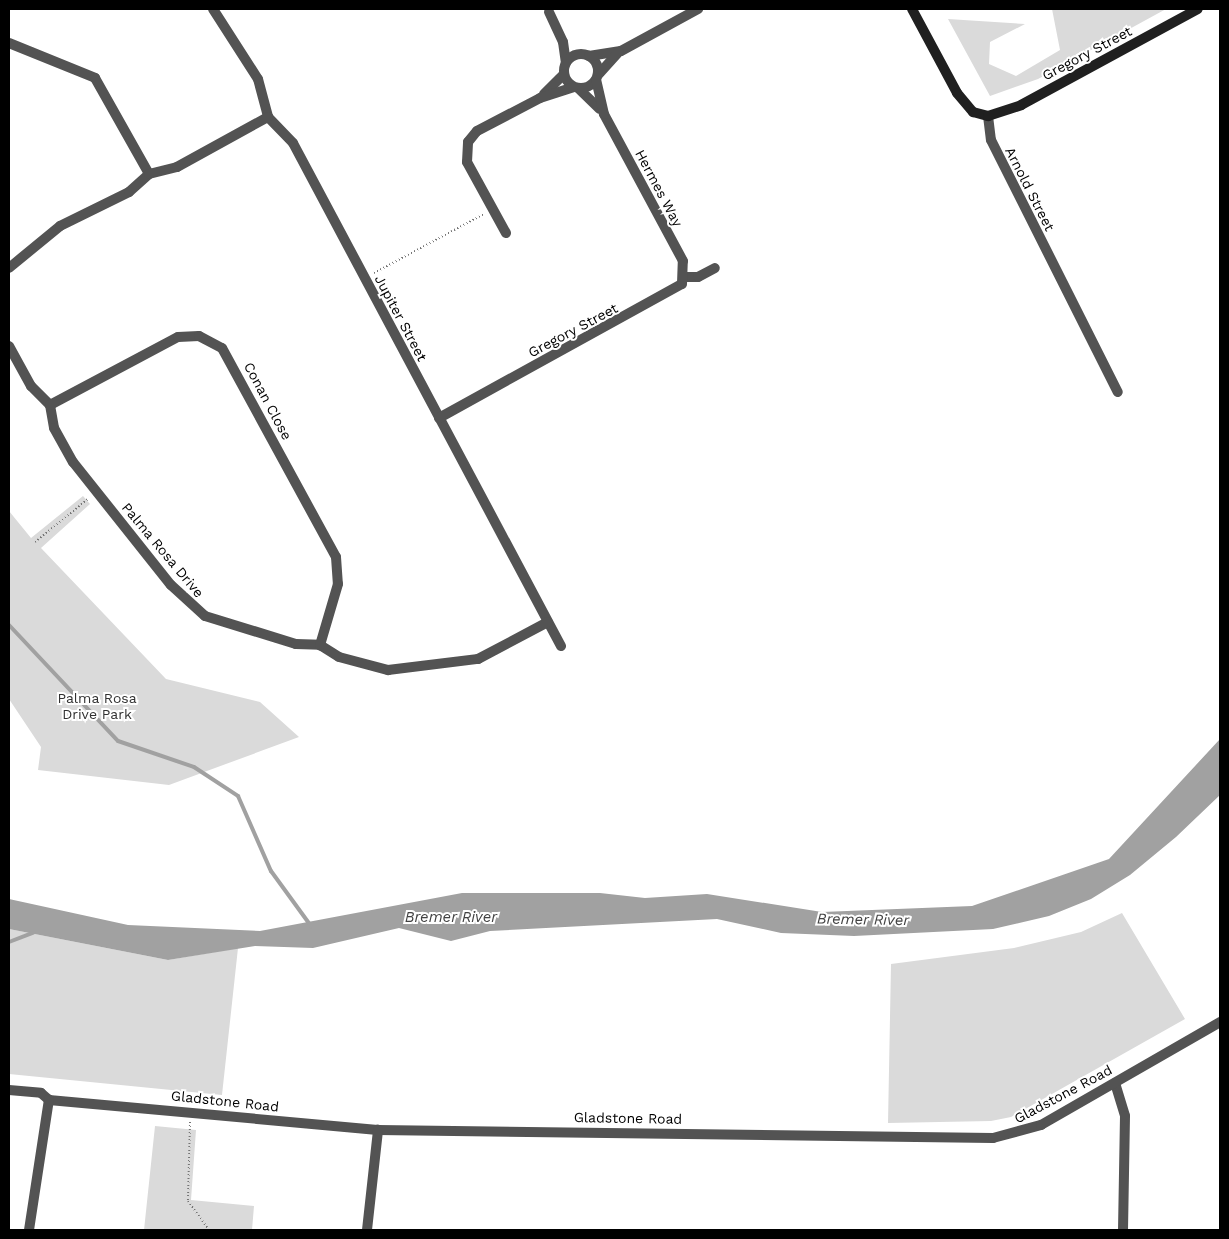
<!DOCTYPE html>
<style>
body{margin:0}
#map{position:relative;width:1229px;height:1239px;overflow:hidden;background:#fff;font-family:"Work Sans",sans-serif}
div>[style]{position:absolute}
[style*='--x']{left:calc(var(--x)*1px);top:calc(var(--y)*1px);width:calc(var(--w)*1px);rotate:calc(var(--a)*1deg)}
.green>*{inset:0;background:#dadada}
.water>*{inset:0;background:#a1a1a1}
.stream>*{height:4px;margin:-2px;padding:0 2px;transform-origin:2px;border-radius:2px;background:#a1a1a1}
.path>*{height:2px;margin-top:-1px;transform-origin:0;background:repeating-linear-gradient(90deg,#757575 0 1px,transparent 0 3.5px)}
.street>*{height:10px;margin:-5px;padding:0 5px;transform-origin:5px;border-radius:5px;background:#535353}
.street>.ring{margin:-5px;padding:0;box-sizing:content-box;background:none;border:10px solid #535353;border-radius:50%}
.secondary>*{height:10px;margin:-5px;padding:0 5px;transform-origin:5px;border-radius:5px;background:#202020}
span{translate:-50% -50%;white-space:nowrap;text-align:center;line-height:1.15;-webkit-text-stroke:4px #fff;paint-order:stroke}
.street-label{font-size:14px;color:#000}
.park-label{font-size:14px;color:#313131}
.water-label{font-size:15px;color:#424242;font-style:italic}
.frame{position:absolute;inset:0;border:10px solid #000;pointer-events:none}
</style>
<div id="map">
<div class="green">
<i style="clip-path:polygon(1052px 9px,1166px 9px,1038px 79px,990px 96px,948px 19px,1025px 24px,990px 42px,989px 64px,1016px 76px,1060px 50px)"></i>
<i style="clip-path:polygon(83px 496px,90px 504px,41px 548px,166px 679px,260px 702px,299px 737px,169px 785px,38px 770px,41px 747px,9px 699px,9px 511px,31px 538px)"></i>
<i style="clip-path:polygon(1122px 913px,1185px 1019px,1011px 1117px,991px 1121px,888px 1123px,891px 964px,1014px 948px,1081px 932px)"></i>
<i style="clip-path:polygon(9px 929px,168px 960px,238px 948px,222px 1095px,9px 1074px)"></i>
<i style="clip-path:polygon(155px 1126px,196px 1130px,191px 1200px,254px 1206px,252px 1230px,144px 1230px)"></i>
</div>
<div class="water">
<i style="clip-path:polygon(1220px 739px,1220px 795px,1176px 837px,1130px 875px,1091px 899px,1049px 916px,993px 929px,854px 936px,781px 933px,717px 919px,490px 931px,451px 941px,399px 928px,313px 948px,255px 946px,168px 960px,9px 929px,9px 899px,128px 925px,260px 931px,462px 893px,600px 893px,645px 898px,707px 894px,822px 912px,972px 906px,1109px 859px)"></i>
</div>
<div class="stream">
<i style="--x:9;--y:625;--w:159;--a:46.8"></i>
<i style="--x:118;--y:741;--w:80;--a:18.9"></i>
<i style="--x:194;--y:767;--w:53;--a:33.4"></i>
<i style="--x:238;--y:796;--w:82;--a:66.3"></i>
<i style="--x:271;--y:871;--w:68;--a:54"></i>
<i style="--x:9;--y:942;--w:26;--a:-21"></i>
</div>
<div class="path">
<i style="--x:374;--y:273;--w:125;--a:-28.2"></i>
<i style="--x:35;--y:542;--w:68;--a:-39.1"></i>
<i style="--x:190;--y:1122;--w:79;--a:91.5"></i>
<i style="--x:188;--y:1201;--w:36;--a:54"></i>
</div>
<div class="street">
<i style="--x:213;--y:9;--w:83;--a:57.3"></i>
<i style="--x:258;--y:79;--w:39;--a:75"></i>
<i style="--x:268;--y:117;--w:36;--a:46"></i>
<i style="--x:293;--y:143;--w:570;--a:61.95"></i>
<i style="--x:549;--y:12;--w:33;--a:65"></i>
<i style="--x:563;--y:42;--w:21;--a:82"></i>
<i style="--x:9;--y:43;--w:93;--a:22.1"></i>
<i style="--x:95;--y:78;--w:110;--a:60.6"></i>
<i class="ring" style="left:564px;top:54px;width:24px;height:24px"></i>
<i style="--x:589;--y:56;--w:32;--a:-9"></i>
<i style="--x:621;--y:51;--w:88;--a:-28.6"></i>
<i style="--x:598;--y:75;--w:31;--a:-48"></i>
<i style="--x:578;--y:88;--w:30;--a:44"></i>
<i style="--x:544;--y:94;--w:28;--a:-45"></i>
<i style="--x:988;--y:116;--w:24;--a:83"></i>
<i style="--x:991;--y:140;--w:282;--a:63.3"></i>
<i style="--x:506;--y:233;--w:81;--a:-118.8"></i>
<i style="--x:467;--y:162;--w:20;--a:-87"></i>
<i style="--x:468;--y:142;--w:14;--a:-51"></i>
<i style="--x:477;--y:131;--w:71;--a:-27.6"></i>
<i style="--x:540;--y:98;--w:35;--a:-18"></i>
<i style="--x:9;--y:268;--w:66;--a:-39.5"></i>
<i style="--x:60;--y:226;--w:77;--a:-26.2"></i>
<i style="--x:129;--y:192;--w:27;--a:-42"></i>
<i style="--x:149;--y:174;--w:29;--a:-14"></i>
<i style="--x:177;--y:167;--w:104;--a:-28.8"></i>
<i style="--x:685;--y:277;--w:13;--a:0"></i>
<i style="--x:698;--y:277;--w:19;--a:-28"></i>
<i style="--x:9;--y:346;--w:46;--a:61.2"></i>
<i style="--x:31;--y:386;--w:27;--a:45"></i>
<i style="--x:50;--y:405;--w:23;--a:80"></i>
<i style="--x:54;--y:428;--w:39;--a:61"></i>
<i style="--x:73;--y:462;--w:157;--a:51.5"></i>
<i style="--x:171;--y:585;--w:46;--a:42.4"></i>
<i style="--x:205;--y:616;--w:95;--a:17.1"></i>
<i style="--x:296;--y:644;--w:24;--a:2"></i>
<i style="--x:320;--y:645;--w:22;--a:32"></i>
<i style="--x:339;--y:657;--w:51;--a:14.9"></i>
<i style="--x:388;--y:670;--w:91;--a:-7"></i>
<i style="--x:478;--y:659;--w:79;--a:-27.9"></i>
<i style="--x:50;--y:405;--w:145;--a:-28"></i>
<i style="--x:178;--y:337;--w:21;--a:-3"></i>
<i style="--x:199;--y:336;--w:26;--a:28"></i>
<i style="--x:222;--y:348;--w:238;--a:61.4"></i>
<i style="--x:336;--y:557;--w:27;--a:86"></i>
<i style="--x:338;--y:584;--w:64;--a:106.4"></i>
<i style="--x:439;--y:418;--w:277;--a:-28.9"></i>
<i style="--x:682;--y:284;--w:23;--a:-88"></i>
<i style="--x:683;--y:261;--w:167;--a:-118.3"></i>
<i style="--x:604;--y:114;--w:35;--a:-103"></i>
<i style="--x:1115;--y:1083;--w:34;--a:73"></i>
<i style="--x:1125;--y:1116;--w:114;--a:91"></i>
<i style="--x:9;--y:1090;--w:32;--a:5"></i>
<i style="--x:41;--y:1093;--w:11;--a:41"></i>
<i style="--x:49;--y:1100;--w:330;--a:5.2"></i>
<i style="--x:378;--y:1130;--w:615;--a:0.75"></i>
<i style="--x:993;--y:1138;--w:50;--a:-15.2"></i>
<i style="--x:1041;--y:1125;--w:207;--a:-29.9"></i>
<i style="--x:29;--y:1230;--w:132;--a:-81.3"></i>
<i style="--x:367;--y:1230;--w:101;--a:-83.7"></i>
</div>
<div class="secondary">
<i style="--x:912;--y:9;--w:95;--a:61.8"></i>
<i style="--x:957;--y:93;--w:25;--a:50"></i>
<i style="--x:973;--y:112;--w:16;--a:15"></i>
<i style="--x:988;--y:116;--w:35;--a:-18"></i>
<i style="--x:1021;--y:105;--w:201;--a:-28.5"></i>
</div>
<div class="street-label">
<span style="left:1087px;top:53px;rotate:-28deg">Gregory Street</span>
<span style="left:659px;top:188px;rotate:62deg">Hermes Way</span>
<span style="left:1030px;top:189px;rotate:63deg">Arnold Street</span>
<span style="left:401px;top:318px;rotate:62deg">Jupiter Street</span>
<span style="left:573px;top:330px;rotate:-28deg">Gregory Street</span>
<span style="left:268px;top:401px;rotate:62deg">Conan Close</span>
<span style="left:163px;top:550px;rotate:50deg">Palma Rosa Drive</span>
<span style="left:1063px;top:1094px;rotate:-28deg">Gladstone Road</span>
<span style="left:225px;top:1101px;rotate:6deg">Gladstone Road</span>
<span style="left:628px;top:1118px;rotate:1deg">Gladstone Road</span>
</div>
<div class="park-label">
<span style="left:97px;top:706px">Palma Rosa<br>Drive Park</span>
</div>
<div class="water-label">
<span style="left:451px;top:918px">Bremer River</span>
<span style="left:863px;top:920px;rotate:1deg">Bremer River</span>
</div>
<div class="frame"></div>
</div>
